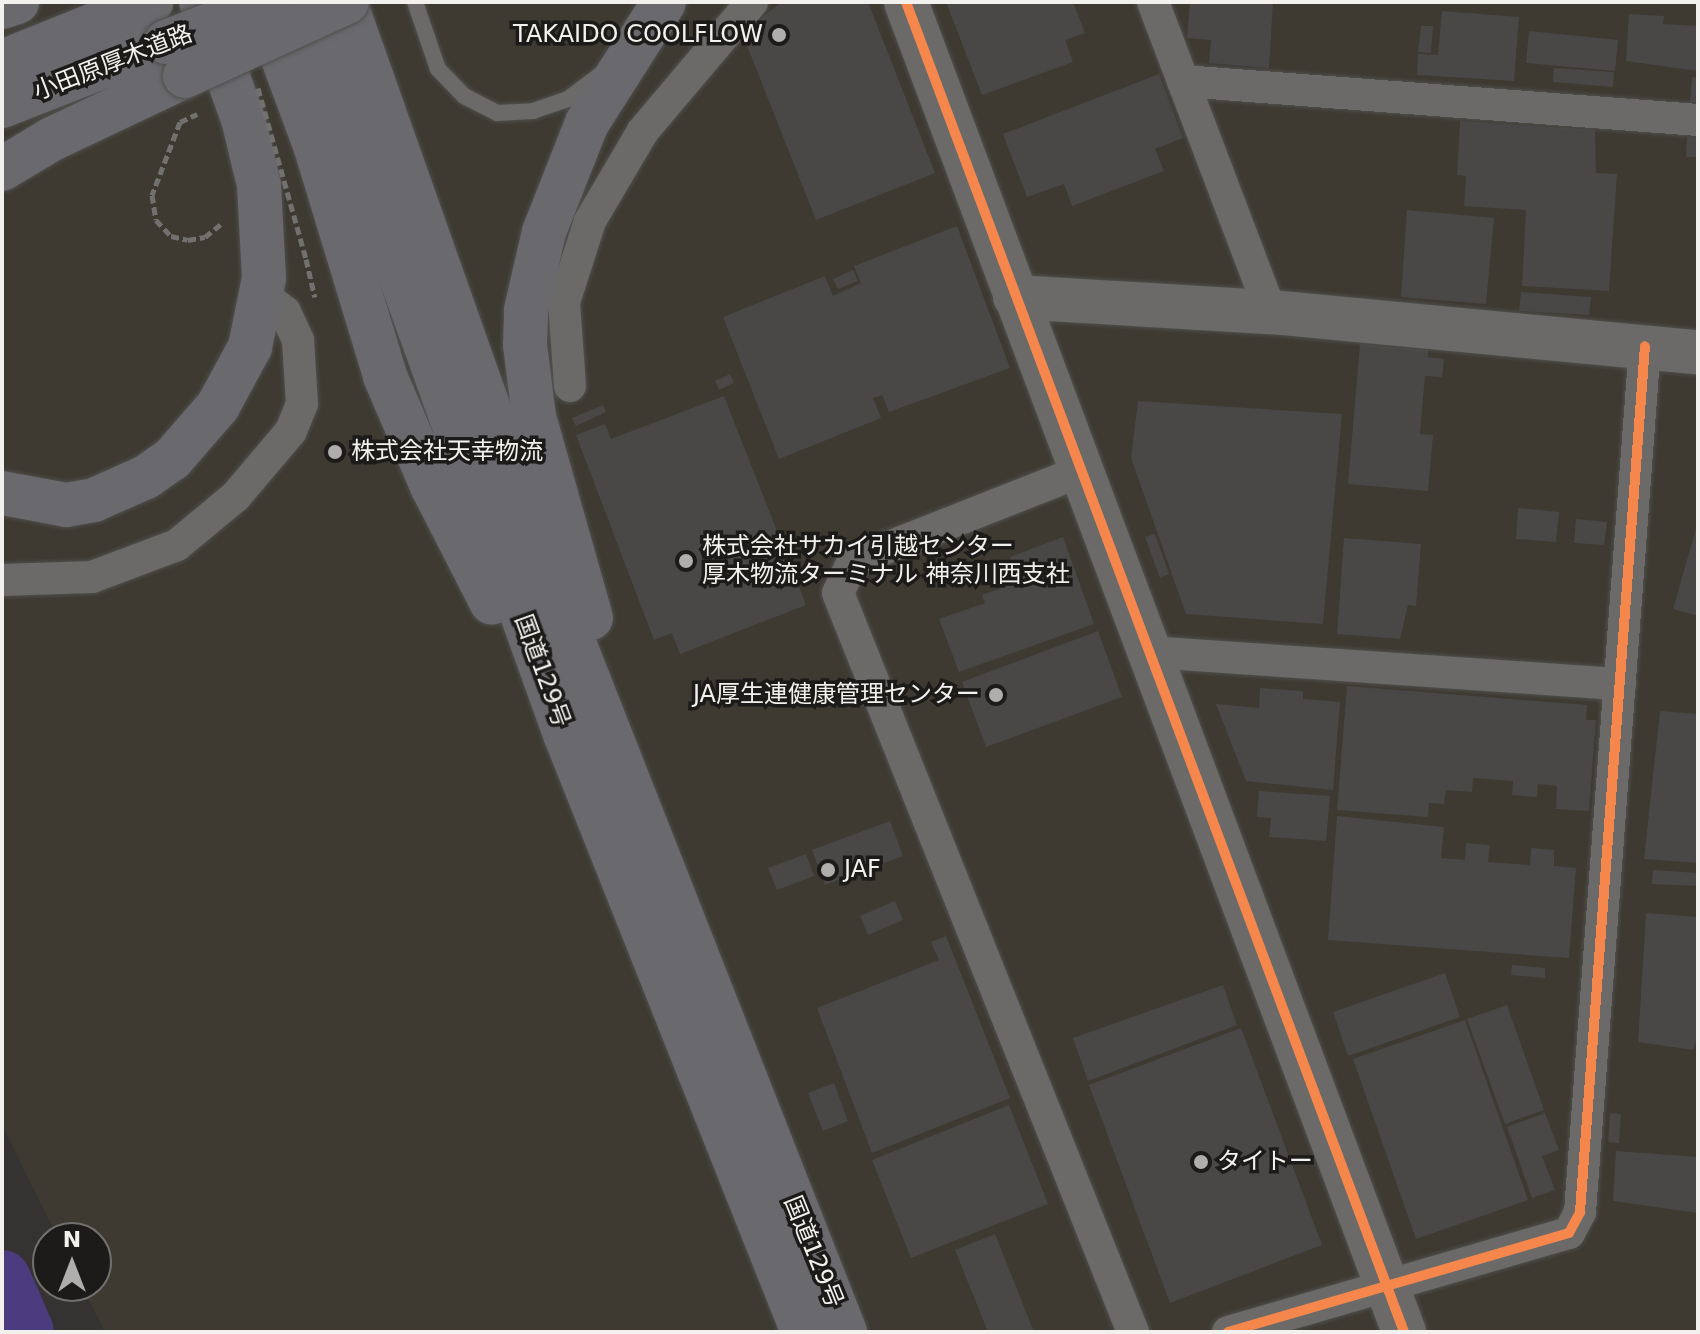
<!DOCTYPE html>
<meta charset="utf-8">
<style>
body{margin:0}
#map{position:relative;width:1700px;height:1334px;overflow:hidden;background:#343331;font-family:"DejaVu Sans","Noto Sans JP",sans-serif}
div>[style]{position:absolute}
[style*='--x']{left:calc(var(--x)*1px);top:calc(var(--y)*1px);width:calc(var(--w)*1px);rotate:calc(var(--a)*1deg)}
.built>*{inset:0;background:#3e3931}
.river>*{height:58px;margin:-29px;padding:0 29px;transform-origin:29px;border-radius:29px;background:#4a3c7f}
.building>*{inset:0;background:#494847}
.path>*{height:5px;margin-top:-2.5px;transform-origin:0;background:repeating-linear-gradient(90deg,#727170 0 8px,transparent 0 12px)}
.roads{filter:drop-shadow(0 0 2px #4f4f4c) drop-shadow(0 0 2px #4f4f4c)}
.lane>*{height:16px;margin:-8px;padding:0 8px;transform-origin:8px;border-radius:8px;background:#6b6a68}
.street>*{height:32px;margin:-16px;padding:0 16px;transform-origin:16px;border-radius:16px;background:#6b6a68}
.secondary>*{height:44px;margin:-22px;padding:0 22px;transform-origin:22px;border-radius:22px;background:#6b6a68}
.highway>*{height:44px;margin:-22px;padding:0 22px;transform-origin:22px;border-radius:22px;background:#6a696d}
.path-bridge>*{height:5px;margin-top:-2.5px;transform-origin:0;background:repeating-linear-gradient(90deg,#727170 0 8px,transparent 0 12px)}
.bridges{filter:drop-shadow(0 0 2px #4f4f4c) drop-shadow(0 0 2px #4f4f4c)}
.highway-bridge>*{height:44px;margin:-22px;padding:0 22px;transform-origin:22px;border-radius:22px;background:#6a696d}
.cycleway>*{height:10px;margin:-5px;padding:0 5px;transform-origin:5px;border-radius:5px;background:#f5874c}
.dots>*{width:22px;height:22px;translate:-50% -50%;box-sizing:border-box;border:4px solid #1c1b19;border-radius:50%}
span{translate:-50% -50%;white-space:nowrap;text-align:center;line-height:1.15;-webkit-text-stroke:7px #1c1b19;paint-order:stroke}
.poi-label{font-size:24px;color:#f2f1ee}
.right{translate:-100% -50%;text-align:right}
.left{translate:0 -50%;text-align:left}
.street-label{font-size:24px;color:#f2f1ee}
.frame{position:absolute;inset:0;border:4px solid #f2f1ee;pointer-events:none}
.north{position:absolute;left:32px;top:1222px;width:80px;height:80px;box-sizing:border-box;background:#1c1b19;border:2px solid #72716e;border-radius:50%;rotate:0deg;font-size:22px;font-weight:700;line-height:32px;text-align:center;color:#f2f1ee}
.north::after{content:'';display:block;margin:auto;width:28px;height:36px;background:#b0aeac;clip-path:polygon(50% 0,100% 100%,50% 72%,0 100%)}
</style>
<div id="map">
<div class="built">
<i style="clip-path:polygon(2px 2px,1698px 2px,1698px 1332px,105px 1332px,82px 1286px,96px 1286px,96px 1238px,58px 1238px,2px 1125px)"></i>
</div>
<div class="river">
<i style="--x:2;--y:1279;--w:58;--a:66.5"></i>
</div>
<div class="building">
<i style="clip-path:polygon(781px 2px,868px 2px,935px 173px,816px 220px,744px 38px,762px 32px,753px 25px)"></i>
<i style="clip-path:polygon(946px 2px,1073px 2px,1085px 33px,1065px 40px,1073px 62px,982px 95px)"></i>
<i style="clip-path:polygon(1190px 2px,1273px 2px,1269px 68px,1209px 63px,1211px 40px,1187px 38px)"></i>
<i style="clip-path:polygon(1442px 11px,1519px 17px,1514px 81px,1417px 75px,1418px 54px,1438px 55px)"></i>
<i style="clip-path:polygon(1629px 14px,1664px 16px,1663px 24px,1698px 26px,1698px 71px,1626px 61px)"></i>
<i style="clip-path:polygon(1421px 26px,1433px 26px,1431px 53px,1418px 52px)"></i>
<i style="clip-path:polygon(1529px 31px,1618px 40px,1615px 71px,1526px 63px)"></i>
<i style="clip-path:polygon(1554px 68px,1614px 72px,1613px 87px,1553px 82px)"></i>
<i style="clip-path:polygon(1159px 74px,1183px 138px,1155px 149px,1164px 171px,1072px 206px,1064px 184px,1027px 197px,1003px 134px)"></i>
<i style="clip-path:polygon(1692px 77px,1698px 78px,1698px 102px,1690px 102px)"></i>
<i style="clip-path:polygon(1460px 121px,1595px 130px,1596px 173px,1617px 174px,1609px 291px,1522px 286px,1526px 210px,1464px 206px,1466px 176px,1457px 175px)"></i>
<i style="clip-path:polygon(1687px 137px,1697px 138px,1696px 157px,1686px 157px)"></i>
<i style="clip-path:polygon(1407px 210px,1494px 218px,1486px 304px,1401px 297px)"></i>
<i style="clip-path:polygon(957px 226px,1010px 368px,889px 412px,882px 395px,873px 398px,881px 418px,779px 459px,723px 317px,825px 276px,833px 296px,861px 283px,854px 266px)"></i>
<i style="clip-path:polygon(853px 270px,858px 281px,838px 289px,833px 279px)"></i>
<i style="clip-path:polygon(1521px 292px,1591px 297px,1589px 315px,1519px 311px)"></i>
<i style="clip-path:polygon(1360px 344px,1428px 350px,1428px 357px,1444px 359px,1442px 377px,1425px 376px,1420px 434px,1433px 435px,1428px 491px,1348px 484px)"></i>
<i style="clip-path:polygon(730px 374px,734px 383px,719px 390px,715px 381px)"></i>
<i style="clip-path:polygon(724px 396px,806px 605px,680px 654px,672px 633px,654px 640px,576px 435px,605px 424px,611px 439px)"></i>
<i style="clip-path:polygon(1138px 401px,1342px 414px,1323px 624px,1186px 614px,1131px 458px)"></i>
<i style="clip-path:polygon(603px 405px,606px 412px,576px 426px,572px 418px)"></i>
<i style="clip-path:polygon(1518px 508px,1559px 512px,1556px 542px,1516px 539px)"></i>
<i style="clip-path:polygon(1576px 519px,1607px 522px,1604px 545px,1574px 543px)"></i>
<i style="clip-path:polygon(1697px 525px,1698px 525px,1698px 616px,1673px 609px)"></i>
<i style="clip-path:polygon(1155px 534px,1169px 574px,1160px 578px,1145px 537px)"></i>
<i style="clip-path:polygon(1063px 537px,1094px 624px,959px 672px,939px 619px,985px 603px,982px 595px,1019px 582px,1010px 557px)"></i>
<i style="clip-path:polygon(1344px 538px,1421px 544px,1416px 606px,1408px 605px,1400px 639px,1337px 634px)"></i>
<i style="clip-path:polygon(1098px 631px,1122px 697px,986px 747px,962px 682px)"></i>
<i style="clip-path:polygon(1347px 686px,1587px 705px,1586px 720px,1596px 720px,1589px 811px,1556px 809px,1557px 786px,1538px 784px,1537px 797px,1512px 795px,1513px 781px,1473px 778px,1472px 792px,1446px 790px,1444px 804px,1429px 803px,1428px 817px,1337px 810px)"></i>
<i style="clip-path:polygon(1260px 688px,1303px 691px,1303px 699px,1340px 702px,1333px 790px,1246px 781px,1216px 704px,1259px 708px)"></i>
<i style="clip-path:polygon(1660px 711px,1698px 714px,1698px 863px,1644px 859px)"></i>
<i style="clip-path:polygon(1259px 791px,1330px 796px,1326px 841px,1269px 837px,1271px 818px,1257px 817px)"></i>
<i style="clip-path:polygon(1337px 816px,1444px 827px,1441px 858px,1465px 860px,1466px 843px,1490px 845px,1488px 862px,1530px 865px,1531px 848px,1554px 850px,1554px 866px,1576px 868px,1569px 958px,1328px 940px)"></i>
<i style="clip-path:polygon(890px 821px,903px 856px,825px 885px,812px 850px)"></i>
<i style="clip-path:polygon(806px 854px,814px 876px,777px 890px,768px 868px)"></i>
<i style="clip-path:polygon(1653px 870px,1698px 873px,1698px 886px,1652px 884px)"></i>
<i style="clip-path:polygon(895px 901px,903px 920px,868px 935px,860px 916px)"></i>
<i style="clip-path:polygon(1646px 913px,1698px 917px,1698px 1035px,1693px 1050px,1638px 1042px)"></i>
<i style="clip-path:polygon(946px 936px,1010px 1098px,872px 1153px,817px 1008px,939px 960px,931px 942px)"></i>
<i style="clip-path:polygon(1512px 965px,1545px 968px,1545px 978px,1511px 975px)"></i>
<i style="clip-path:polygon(1445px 973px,1460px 1017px,1348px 1056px,1333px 1012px)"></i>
<i style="clip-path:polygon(1223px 985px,1237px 1025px,1088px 1081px,1073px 1038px)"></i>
<i style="clip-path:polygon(1507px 1005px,1544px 1110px,1505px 1124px,1467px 1019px)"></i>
<i style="clip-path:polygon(1465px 1020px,1528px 1200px,1416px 1239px,1353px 1059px)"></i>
<i style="clip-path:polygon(1241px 1028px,1322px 1245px,1170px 1303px,1089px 1085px)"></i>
<i style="clip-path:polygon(834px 1083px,848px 1121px,823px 1131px,808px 1093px)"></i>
<i style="clip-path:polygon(1009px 1105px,1048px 1204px,911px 1258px,872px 1160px)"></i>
<i style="clip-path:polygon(1545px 1113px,1559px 1150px,1542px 1156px,1555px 1190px,1532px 1198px,1507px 1127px)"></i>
<i style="clip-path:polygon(1610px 1113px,1621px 1114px,1619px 1143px,1608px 1142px)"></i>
<i style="clip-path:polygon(1616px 1151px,1698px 1157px,1698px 1213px,1613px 1201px)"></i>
<i style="clip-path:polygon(995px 1234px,1034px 1332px,988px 1332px,955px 1250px)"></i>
</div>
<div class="path">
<i style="--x:180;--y:122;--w:78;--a:111"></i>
<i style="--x:152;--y:195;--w:25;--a:81"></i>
<i style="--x:156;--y:220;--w:22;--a:47"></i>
<i style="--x:171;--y:236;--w:17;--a:13"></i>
<i style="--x:188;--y:240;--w:17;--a:-10"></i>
<i style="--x:205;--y:237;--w:22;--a:-39"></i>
<i style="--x:306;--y:259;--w:39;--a:77"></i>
</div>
<div class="roads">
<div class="lane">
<i style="--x:415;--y:2;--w:71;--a:71.1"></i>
<i style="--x:438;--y:69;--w:37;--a:46"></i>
<i style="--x:464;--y:96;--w:37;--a:27"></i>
<i style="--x:497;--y:113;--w:36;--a:-3"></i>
<i style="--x:533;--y:111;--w:37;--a:-19"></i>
<i style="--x:568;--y:99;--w:41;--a:-37.1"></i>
</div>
<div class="street">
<i style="--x:1153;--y:2;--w:332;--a:69.2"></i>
<i style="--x:1183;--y:81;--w:516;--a:4.33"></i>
<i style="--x:570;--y:386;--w:84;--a:-94.1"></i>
<i style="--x:564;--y:302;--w:85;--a:-72.2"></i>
<i style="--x:590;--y:221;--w:104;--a:-59.5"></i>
<i style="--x:643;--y:131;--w:169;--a:-49.8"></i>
<i style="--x:1079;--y:472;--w:243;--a:158.5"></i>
<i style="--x:853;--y:561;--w:35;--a:115"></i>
<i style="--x:838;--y:593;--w:796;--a:68.24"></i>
<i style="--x:2;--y:580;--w:90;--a:-1.9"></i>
<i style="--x:92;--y:577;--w:91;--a:-20.6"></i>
<i style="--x:177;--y:545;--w:77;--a:-39.7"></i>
<i style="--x:236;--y:496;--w:85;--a:-49.8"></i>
<i style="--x:291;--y:431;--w:29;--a:-68"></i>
<i style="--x:302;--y:404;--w:64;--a:-93.6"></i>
<i style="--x:298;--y:340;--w:31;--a:-115"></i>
<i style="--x:285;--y:312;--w:28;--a:-142"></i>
<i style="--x:1149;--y:652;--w:472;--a:3.9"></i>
<i style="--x:1228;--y:1332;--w:355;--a:-16.2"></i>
<i style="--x:1569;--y:1233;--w:24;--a:-62"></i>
<i style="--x:1580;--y:1212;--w:868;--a:-85.71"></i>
</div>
<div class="secondary">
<i style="--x:906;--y:2;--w:1420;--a:69.47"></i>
<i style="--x:1015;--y:297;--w:256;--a:3.4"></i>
<i style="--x:1271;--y:312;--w:429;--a:5.4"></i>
</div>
<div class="highway">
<i style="--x:262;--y:2;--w:153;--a:69.7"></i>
<i style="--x:315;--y:145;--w:241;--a:73.1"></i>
<i style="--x:385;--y:376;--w:120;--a:66.9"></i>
<i style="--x:432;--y:486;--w:131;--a:62.9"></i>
<i style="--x:302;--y:2;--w:778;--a:70.24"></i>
<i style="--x:565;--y:734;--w:644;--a:68.3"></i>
<i style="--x:345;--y:2;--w:621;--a:70.51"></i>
<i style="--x:552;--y:587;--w:801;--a:68.53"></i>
<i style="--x:2;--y:7;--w:16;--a:-18"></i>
<i style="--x:2;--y:62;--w:161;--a:-21.9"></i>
<i style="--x:2;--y:106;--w:176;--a:-21.3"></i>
<i style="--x:2;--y:169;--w:58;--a:-31"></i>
<i style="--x:52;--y:139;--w:147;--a:-25.3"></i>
<i style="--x:2;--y:493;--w:65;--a:10.6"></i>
<i style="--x:66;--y:505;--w:28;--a:-10"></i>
<i style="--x:94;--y:500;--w:57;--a:-23.9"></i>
<i style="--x:146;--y:477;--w:32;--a:-35"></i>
<i style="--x:172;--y:459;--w:70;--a:-49"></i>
<i style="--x:218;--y:406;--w:67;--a:-61.5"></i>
<i style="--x:250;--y:347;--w:70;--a:-78.5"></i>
<i style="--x:264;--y:278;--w:93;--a:-93.1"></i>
<i style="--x:259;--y:185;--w:68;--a:-103.6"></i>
<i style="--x:243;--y:119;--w:124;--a:-109.7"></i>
<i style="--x:591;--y:618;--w:209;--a:-105.8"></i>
<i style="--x:534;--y:417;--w:73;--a:-97.1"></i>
<i style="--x:525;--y:345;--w:35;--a:-88"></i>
<i style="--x:526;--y:310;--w:80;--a:-77"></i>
<i style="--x:544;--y:232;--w:117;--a:-68.5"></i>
<i style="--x:587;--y:123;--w:143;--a:-57.5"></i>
</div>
</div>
<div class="path-bridge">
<i style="--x:258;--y:88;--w:178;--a:74.3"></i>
<i style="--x:180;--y:122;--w:19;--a:-25"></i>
</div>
<div class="bridges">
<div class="highway-bridge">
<i style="--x:166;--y:42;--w:110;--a:-21.2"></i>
<i style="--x:185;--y:76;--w:178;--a:-24.6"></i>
</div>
</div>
<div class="cycleway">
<i style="--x:906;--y:2;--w:1420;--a:69.47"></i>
<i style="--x:1228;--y:1332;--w:355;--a:-16.2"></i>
<i style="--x:1569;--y:1233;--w:24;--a:-62"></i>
<i style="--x:1580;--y:1212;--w:868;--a:-85.71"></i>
</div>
<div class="dots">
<i style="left:779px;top:35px;background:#b0aeac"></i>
<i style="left:335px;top:452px;background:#b0aeac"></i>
<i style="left:686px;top:561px;background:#b0aeac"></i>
<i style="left:996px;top:695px;background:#b0aeac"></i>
<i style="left:828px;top:870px;background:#b0aeac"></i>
<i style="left:1201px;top:1162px;background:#b0aeac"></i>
</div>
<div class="poi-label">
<span class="right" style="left:763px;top:35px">TAKAIDO COOLFLOW</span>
<span class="left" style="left:351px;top:452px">株式会社天幸物流</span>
<span class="left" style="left:702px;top:561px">株式会社サカイ引越センター<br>厚木物流ターミナル 神奈川西支社</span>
<span class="right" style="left:980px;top:695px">JA厚生連健康管理センター</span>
<span class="left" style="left:844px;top:870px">JAF</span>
<span class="left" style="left:1217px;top:1162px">タイトー</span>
</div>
<div class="street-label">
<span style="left:113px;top:63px;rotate:-21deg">小田原厚木道路</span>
<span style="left:542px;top:671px;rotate:70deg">国道129号</span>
<span style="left:813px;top:1252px;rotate:68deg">国道129号</span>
</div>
<div class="frame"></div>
<div class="north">N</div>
</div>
